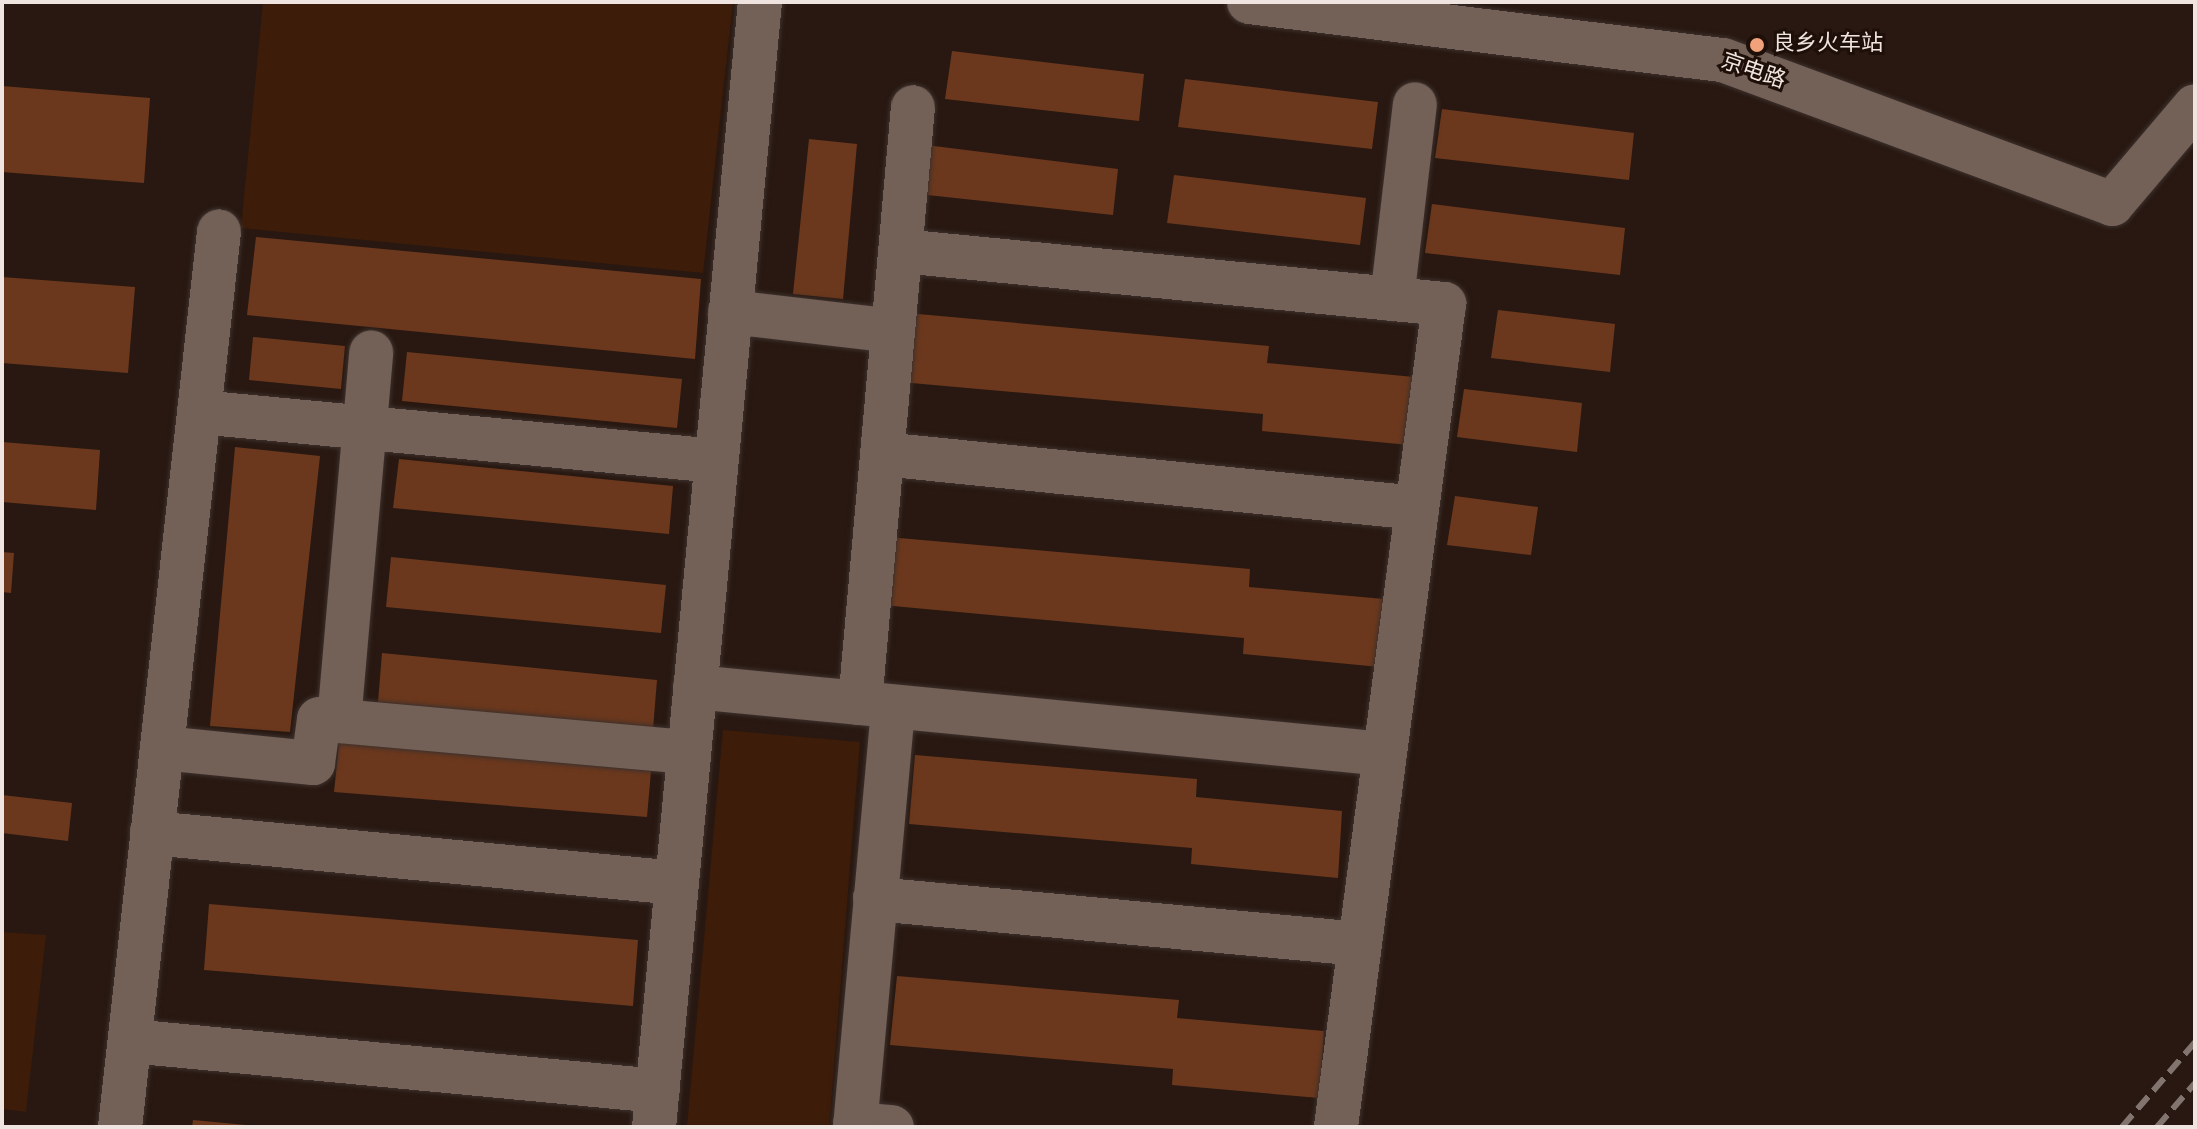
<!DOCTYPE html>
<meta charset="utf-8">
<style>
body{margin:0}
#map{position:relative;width:2197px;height:1129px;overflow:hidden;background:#281811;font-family:Overpass,"Noto Sans SC",sans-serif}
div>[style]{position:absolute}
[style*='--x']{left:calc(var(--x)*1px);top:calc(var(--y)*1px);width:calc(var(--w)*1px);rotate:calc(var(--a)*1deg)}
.green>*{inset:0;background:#3d1c09}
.building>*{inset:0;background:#6b381d}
.roads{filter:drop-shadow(0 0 2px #3d312d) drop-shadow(0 0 2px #3d312d)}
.street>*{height:44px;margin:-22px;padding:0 22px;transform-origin:22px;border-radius:22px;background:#736057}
.rail>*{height:6px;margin-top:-3px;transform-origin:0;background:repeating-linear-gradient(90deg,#82746e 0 16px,transparent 0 24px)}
.dots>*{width:22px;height:22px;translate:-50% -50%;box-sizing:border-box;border:4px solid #1e0f08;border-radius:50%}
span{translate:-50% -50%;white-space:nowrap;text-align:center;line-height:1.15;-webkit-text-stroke:6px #1e0f08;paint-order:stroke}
.poi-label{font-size:22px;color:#efe4df}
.left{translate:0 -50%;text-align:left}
.street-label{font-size:22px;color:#efe4df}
.frame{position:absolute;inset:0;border:4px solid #efe4df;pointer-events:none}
</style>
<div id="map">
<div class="green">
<i style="clip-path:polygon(263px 2px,733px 2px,703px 273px,241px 228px)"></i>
<i style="clip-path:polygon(723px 730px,860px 742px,829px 1127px,687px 1127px)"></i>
<i style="clip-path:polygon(2px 932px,46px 935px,26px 1112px,2px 1109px)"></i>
</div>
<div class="building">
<i style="clip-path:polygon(952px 51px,1144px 74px,1139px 121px,945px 99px)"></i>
<i style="clip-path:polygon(1185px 79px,1378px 102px,1372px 149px,1178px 127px)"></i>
<i style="clip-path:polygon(2px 86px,150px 98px,144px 183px,2px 172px)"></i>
<i style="clip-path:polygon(1442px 109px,1634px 133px,1629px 180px,1435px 158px)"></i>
<i style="clip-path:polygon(809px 139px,857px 144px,843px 299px,793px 294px)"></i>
<i style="clip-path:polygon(926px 145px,1118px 169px,1113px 215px,918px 194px)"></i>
<i style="clip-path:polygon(1174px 175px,1366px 198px,1360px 245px,1167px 223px)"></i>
<i style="clip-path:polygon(1432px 204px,1625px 228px,1620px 275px,1425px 253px)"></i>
<i style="clip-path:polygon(256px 237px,701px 279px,695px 359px,247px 315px)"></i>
<i style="clip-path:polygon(2px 277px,135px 287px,128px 373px,2px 363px)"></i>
<i style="clip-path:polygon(1498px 310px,1615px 324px,1610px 372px,1491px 358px)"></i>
<i style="clip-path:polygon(907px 313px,1269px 346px,1267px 363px,1414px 377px,1409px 445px,1262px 431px,1263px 414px,900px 382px)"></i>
<i style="clip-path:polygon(253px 337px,345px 346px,341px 389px,249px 380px)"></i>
<i style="clip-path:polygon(407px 352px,682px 379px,677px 428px,402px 401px)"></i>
<i style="clip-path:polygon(1464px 389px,1582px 403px,1577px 452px,1457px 437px)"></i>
<i style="clip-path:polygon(2px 442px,100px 450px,96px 510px,2px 502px)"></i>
<i style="clip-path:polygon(235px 447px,320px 456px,290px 732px,210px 726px)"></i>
<i style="clip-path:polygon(399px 459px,673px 486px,669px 534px,393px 508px)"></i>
<i style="clip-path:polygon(1455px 496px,1538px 507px,1531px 555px,1447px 545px)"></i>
<i style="clip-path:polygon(888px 537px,1250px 569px,1249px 587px,1395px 600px,1390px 668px,1243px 654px,1244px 638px,882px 605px)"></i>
<i style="clip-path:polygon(2px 552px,14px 553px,11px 593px,2px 592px)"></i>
<i style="clip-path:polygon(391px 557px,666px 585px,661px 633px,386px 607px)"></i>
<i style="clip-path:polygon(382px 653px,657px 680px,653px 729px,378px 702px)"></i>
<i style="clip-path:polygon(339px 743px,651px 771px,647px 817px,334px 792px)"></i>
<i style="clip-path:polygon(915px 755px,1197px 779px,1196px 797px,1342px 811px,1338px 878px,1191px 864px,1192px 848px,909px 824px)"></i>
<i style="clip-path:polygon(2px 795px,72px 803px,68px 841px,2px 833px)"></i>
<i style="clip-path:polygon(209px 904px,638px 940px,633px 1006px,204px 970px)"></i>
<i style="clip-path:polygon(897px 976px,1179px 1000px,1177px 1018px,1324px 1031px,1319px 1098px,1172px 1085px,1173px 1069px,890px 1045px)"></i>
<i style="clip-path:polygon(193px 1120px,246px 1125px,246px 1127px,192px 1127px)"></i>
</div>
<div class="roads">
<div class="street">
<i style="--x:1249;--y:2;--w:478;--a:7"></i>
<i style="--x:1723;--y:60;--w:415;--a:20.3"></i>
<i style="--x:2112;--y:204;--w:128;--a:-49.7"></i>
<i style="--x:901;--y:251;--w:546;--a:5.57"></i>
<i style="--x:1444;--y:304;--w:830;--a:97.48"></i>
<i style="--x:1392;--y:299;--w:196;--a:-83.3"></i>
<i style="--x:730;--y:312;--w:164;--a:6.6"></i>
<i style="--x:199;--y:412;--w:519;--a:5.41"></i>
<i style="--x:882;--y:454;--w:538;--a:5.76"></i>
<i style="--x:695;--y:687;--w:693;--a:5.55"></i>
<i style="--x:860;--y:703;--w:598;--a:-84.92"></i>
<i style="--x:339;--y:721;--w:351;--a:5.1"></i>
<i style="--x:162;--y:748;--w:152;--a:5.7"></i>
<i style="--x:313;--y:763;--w:44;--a:-82.2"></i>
<i style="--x:319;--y:719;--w:20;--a:6"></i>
<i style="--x:339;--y:721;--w:370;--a:-85"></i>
<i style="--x:152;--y:833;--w:527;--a:5.44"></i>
<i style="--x:875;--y:899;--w:487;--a:5.3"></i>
<i style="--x:130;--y:1041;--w:530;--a:5.41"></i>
<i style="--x:855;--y:1124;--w:37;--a:5"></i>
<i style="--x:120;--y:1127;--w:901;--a:-83.69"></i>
<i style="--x:654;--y:1127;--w:1130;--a:-84.62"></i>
<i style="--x:855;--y:1127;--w:422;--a:-84.8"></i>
</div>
</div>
<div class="rail">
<i style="--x:2122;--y:1127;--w:112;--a:-49.3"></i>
<i style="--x:2157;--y:1127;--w:58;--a:-49.2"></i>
</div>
<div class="dots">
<i style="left:1757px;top:45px;background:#f1a27b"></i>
</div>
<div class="poi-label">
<span class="left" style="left:1773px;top:45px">良乡火车站</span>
</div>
<div class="street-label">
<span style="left:1753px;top:72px;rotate:19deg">京电路</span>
</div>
<div class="frame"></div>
</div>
